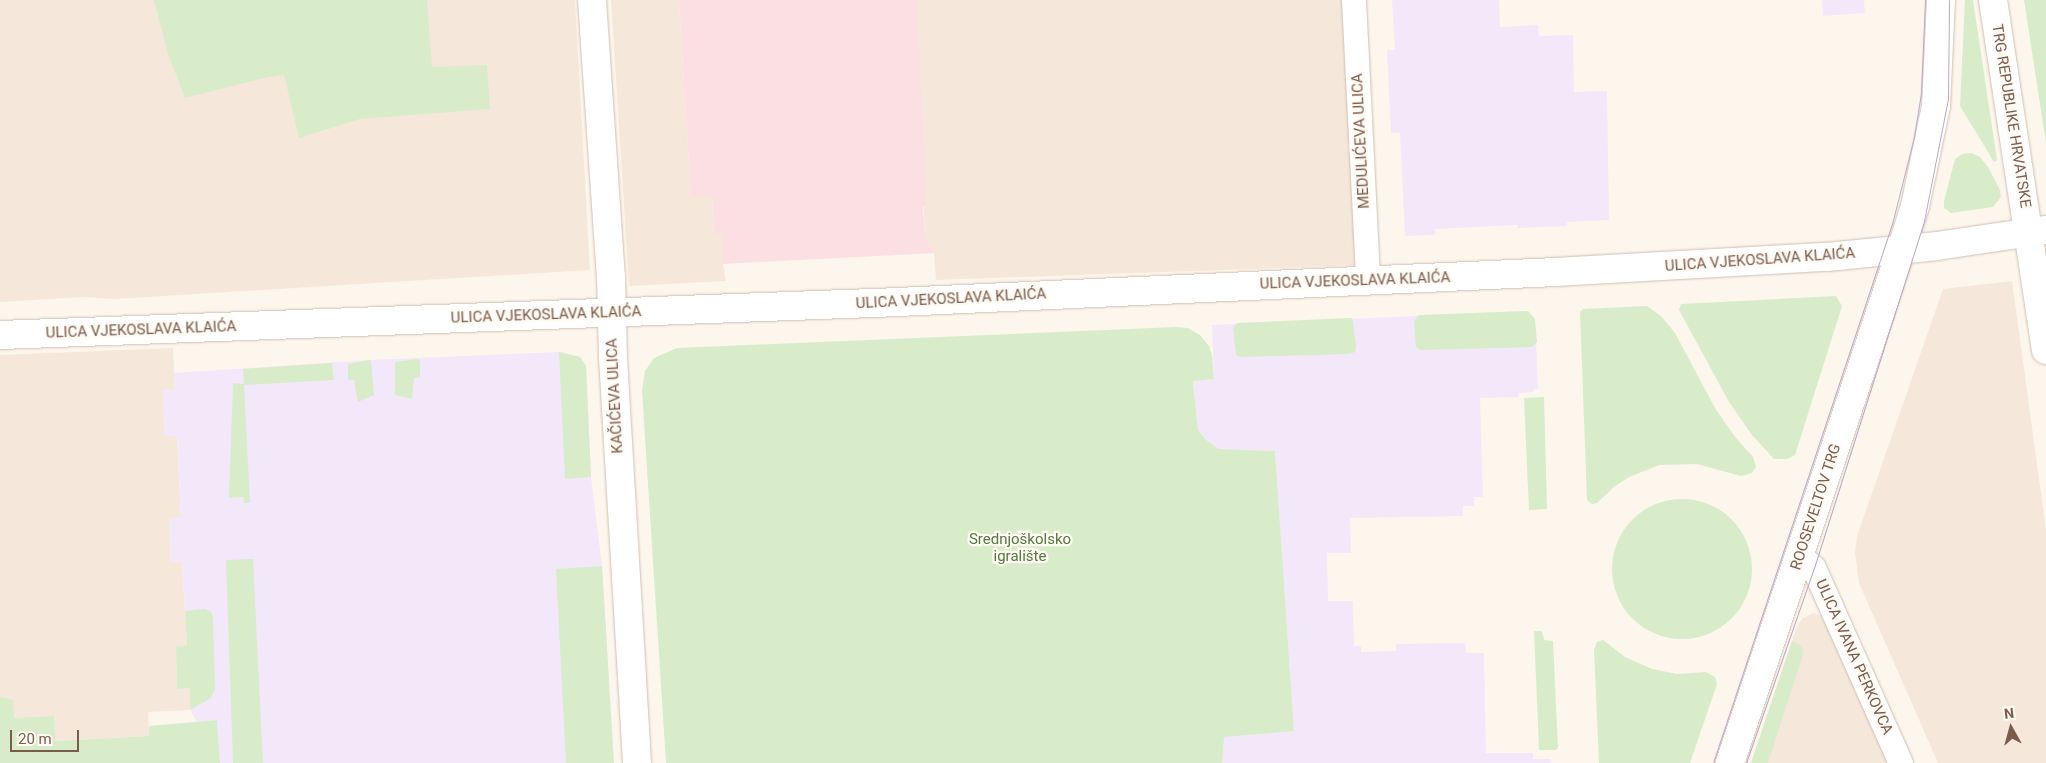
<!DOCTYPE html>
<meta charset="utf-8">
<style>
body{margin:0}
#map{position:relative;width:2046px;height:763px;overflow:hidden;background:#fdf6ec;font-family:Roboto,sans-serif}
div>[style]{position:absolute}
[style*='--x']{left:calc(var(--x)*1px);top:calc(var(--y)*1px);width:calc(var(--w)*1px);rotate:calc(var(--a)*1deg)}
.residential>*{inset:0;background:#f5e8da}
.education>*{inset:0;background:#f3e8fa}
.medical>*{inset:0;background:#fbdfe3}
.green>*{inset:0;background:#d8ecc9}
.round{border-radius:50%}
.roads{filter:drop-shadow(0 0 1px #d1beb0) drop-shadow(0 0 1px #d1beb0)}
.minor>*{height:24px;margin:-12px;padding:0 12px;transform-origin:12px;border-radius:12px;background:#fff}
.tertiary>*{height:28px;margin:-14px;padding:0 14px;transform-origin:14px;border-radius:14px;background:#fff}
.secondary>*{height:28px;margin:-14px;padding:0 14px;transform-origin:14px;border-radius:14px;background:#fff}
.tram>*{height:1px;margin:-0.5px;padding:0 0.5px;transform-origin:0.5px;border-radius:0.5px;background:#b9a8c9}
span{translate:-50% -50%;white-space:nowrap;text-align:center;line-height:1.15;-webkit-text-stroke:4.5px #fffaf3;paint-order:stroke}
.street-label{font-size:15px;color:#7a5c4d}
.park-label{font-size:15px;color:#537a41}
.north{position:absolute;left:1986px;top:703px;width:50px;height:50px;-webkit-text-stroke:4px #fffaf3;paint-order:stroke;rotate:353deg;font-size:14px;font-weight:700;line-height:20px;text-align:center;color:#7a5c4d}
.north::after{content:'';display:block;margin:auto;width:18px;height:22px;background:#7a5c4d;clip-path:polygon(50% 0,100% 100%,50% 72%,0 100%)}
.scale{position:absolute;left:10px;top:730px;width:69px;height:22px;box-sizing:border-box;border:2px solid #7a5c4d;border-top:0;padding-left:6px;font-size:15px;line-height:18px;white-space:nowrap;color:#7a5c4d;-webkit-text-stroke:4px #fffaf3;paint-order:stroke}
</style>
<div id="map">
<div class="residential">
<i style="clip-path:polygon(0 0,575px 0,590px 270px,114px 299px,82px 297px,0 302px)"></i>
<i style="clip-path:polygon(611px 0,679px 0,691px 196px,712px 196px,714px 234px,723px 233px,723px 264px,726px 281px,629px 286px)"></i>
<i style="clip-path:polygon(916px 0,1345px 0,1362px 265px,936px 280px,934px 253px,925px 238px)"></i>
<i style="clip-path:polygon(2012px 281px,2046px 530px,2046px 763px,1938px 763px,1859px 583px,1855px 553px,1857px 536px,1943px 289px)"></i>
<i style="clip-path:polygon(173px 348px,175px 390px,163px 390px,165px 436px,177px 436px,181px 518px,169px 519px,170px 542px,171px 562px,182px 562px,187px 645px,176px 646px,177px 689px,190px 688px,190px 710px,148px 712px,149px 736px,55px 741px,14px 718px,3px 698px,0 697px,0 355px)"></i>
<i style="clip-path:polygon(1813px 613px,1823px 616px,1893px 763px,1751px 763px,1797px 626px,1803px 618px)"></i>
</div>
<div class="education">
<i style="clip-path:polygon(1392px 0,1499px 0,1500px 27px,1538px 25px,1539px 36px,1573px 35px,1574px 92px,1607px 91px,1609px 220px,1567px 222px,1567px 226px,1518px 228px,1517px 225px,1435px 229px,1435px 235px,1405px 236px,1400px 133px,1391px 133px,1387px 50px,1395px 50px)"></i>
<i style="clip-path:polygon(1822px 0,1864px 0,1865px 13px,1823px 16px)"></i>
<i style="clip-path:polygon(1528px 311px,1535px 319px,1538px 389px,1534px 389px,1534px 392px,1519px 393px,1519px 397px,1480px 398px,1483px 497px,1474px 497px,1474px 506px,1463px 506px,1463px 516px,1350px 518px,1351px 553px,1327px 553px,1328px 601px,1353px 601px,1354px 646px,1361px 646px,1361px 652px,1396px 651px,1396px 644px,1465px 643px,1466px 653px,1484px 653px,1486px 753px,1533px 753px,1533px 759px,1550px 759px,1552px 763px,1222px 763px,1223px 737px,1294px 730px,1275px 451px,1219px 449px,1206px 440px,1198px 430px,1193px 380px,1214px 379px,1212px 325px)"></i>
<i style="clip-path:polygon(559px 352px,580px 357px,586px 366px,591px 477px,602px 566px,614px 763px,220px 763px,217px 720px,197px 722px,190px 710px,190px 688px,177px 689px,176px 646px,187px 645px,186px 623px,182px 562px,171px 562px,169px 519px,181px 517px,177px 436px,165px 436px,163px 390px,175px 390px,174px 373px,369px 360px)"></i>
</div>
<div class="medical">
<i style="clip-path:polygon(679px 0,917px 0,926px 207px,923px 207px,925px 238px,934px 253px,723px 264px,723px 234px,714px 234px,712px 196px,691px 196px)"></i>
</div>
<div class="green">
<i style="clip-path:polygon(154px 0,427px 0,432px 67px,487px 65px,490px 109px,360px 119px,299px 138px,284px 75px,264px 78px,185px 98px,168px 54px)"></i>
<i style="clip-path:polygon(1965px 0,1973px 0,1997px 160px,1994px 162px,1960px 106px)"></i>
<i style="clip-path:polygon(2024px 0,2046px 0,2046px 143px)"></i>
<i style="clip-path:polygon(1972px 153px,1980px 157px,1988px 167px,2000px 190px,2001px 197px,1993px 207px,1951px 213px,1944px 208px,1944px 201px,1955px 159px,1962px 154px)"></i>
<i style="clip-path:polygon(1836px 296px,1842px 306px,1795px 455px,1787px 459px,1774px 459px,1752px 435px,1729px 402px,1679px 310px,1681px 304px)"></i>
<i style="clip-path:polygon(1647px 306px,1662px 317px,1675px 333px,1715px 408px,1736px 438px,1753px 457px,1756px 467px,1752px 473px,1741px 476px,1697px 464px,1659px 465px,1629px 477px,1614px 487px,1597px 503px,1592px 504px,1587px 500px,1580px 312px,1583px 309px)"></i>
<i style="clip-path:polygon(1528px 311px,1535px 319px,1537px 342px,1532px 347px,1420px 350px,1416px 347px,1414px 321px,1419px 315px)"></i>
<i style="clip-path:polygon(1351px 318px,1353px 320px,1356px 347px,1355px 352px,1349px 354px,1240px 357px,1236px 355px,1233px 327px,1238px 323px)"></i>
<i style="clip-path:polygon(1176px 327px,1188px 328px,1200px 335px,1209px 346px,1212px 355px,1214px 379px,1193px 381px,1198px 430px,1206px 440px,1219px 449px,1275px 451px,1294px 731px,1224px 737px,1222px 763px,666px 763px,642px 391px,645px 371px,654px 358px,677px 348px)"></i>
<i style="clip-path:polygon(559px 352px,580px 357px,586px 366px,591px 477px,565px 479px)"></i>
<i style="clip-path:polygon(417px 359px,420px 361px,420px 377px,414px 378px,412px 399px,395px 395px,395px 362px)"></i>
<i style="clip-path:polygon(369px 360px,371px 361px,374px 395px,358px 402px,354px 380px,348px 380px,348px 364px)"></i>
<i style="clip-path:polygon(332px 363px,334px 380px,244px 385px,250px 503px,244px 503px,243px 497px,229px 498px,233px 383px,244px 384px,243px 369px)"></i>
<i style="clip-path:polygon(1544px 397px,1547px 509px,1529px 510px,1524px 398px)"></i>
<i class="round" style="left:1612px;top:499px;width:140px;height:140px"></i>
<i style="clip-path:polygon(253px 559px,263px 763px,233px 763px,226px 560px)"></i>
<i style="clip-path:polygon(602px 566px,614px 763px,566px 763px,556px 569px)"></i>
<i style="clip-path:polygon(205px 609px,211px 612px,213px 617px,215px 689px,211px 698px,190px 710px,190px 688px,177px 689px,176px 646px,187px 645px,185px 611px)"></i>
<i style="clip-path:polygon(1542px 631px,1544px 640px,1553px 641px,1558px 748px,1556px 750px,1539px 750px,1534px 631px)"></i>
<i style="clip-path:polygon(1603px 640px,1625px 657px,1652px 669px,1677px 674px,1706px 672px,1715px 677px,1717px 684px,1690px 763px,1599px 763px,1594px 650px,1597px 642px)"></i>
<i style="clip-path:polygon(1792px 641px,1801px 646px,1803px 651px,1802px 658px,1768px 763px,1751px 763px)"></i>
<i style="clip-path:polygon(0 697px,13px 700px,14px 718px,54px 716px,55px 741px,149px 736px,149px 726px,217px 720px,220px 763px,0 763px)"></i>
</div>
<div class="roads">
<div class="minor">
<i style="--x:1354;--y:0;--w:281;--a:87.1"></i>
<i style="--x:1800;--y:555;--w:19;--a:43"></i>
<i style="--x:1814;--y:568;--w:214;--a:66"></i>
</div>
<div class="tertiary">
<i style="--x:592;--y:0;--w:277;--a:86.1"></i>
<i style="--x:611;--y:276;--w:82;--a:88.6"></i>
<i style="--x:613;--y:358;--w:406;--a:86.6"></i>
<i style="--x:1993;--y:0;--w:354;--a:81.4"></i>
<i style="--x:1901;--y:250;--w:46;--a:-72.3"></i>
<i style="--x:1915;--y:206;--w:102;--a:-78.1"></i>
<i style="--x:1936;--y:106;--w:106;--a:-87.3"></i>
</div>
<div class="secondary">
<i style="--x:0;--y:335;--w:899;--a:-2.1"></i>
<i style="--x:898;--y:302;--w:658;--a:-2.61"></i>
<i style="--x:1555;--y:272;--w:272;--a:-3.2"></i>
<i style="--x:1827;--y:257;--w:111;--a:-5.7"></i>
<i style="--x:1937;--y:246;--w:110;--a:-8.4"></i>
<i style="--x:1730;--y:763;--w:541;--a:-71.57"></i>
</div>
</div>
<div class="tram">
<i style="--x:1713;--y:763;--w:568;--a:-71.63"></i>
<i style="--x:1892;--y:224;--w:90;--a:-75.8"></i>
<i style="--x:1914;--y:137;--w:45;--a:-81"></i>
<i style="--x:1921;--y:93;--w:93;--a:-87.5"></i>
<i style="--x:1746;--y:763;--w:207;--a:-70.8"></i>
<i style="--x:1814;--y:568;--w:364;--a:-72.4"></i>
<i style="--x:1924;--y:221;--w:124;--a:-78.9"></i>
<i style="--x:1948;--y:99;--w:99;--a:-89.4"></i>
</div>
<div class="street-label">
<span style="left:2011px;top:116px;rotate:81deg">TRG REPUBLIKE HRVATSKE</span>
<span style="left:1361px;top:141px;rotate:-93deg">MEDULIĆEVA ULICA</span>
<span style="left:1760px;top:260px;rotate:-4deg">ULICA VJEKOSLAVA KLAIĆA</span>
<span style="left:1355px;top:281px;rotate:-2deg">ULICA VJEKOSLAVA KLAIĆA</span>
<span style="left:951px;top:299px;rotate:-3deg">ULICA VJEKOSLAVA KLAIĆA</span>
<span style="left:546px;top:315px;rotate:-2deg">ULICA VJEKOSLAVA KLAIĆA</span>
<span style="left:141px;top:330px;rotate:-2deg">ULICA VJEKOSLAVA KLAIĆA</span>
<span style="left:615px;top:396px;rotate:-93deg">KAČIĆEVA ULICA</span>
<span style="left:1816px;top:507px;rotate:-72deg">ROOSEVELTOV TRG</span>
<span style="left:1854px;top:657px;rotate:66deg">ULICA IVANA PERKOVCA</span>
</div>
<div class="park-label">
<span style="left:1020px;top:548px">Srednjoškolsko<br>igralište</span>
</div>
<div class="north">N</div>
<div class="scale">20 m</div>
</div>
